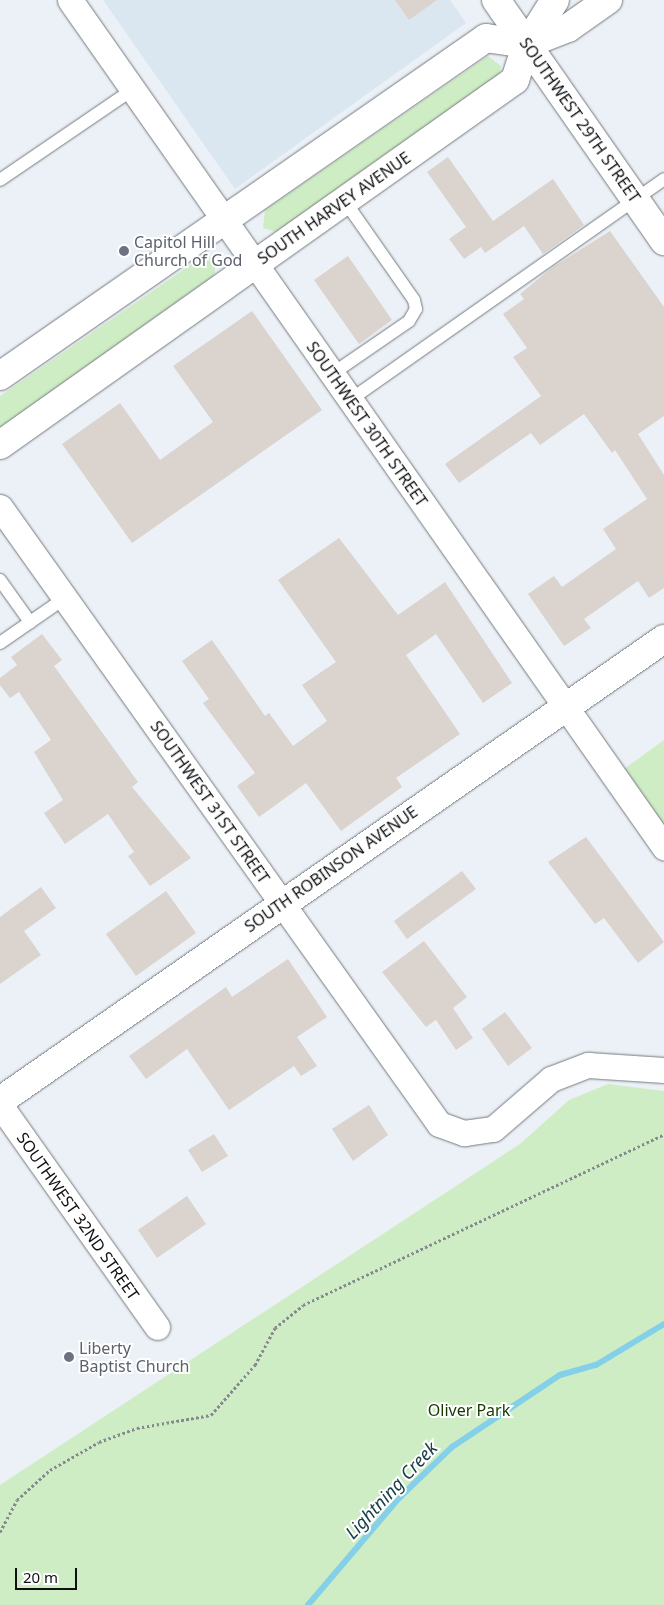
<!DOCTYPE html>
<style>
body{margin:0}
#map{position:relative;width:664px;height:1605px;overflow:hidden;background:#ebf1f7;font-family:"Noto Sans",sans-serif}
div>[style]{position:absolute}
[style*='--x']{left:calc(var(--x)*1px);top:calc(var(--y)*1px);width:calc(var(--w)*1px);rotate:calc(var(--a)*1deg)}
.built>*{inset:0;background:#dae7f1}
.green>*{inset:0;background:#cfedc4}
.stream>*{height:6px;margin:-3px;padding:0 3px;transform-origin:3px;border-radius:3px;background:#84d0e8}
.building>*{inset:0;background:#dad3ce}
.path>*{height:3px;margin-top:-1.5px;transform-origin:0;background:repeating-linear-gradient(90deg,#868a8f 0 2.5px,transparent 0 5px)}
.roads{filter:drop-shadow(0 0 1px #747a7e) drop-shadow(0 0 1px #747a7e)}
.service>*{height:12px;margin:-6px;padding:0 6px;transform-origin:6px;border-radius:6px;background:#fff}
.minor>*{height:25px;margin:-12.5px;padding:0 12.5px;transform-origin:12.5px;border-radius:12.5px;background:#fff}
.tertiary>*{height:28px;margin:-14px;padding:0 14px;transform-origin:14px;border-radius:14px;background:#fff}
.secondary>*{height:28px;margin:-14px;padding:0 14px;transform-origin:14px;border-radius:14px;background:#fff}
.dots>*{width:14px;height:14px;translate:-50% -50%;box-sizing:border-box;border:2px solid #fff;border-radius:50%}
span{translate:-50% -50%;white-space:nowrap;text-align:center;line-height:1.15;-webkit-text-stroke:4px #fff;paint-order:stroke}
.street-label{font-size:16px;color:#0e1012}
.worship-label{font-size:16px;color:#5b616d}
.left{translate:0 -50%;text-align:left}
.park-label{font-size:16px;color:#143802}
.water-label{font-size:18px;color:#1c404a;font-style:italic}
.scale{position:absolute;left:15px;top:1568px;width:62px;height:22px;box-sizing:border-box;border:2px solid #0e1012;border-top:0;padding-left:6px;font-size:15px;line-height:18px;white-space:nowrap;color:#0e1012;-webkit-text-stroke:4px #fff;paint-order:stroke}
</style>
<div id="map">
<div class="built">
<i style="clip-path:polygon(103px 0,450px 0,466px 23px,235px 189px)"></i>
</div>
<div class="green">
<i style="clip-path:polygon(488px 56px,501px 66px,500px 75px,280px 233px,263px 228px,265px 210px)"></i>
<i style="clip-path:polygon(205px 255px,216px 261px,214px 279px,0 428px,0 396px)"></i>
<i style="clip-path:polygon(664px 740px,664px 825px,624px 769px)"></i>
<i style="clip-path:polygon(608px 1084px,664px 1091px,664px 1605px,0 1605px,0 1485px,520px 1144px,569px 1100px)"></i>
</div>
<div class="stream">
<i style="--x:308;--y:1605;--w:142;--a:-49.6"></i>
<i style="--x:400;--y:1497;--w:72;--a:-43.9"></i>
<i style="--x:452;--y:1447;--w:130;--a:-33.7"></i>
<i style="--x:560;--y:1375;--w:37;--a:-16"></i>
<i style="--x:596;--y:1365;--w:79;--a:-31.1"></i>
</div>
<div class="building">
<i style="clip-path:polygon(395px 0,437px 0,409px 20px)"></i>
<i style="clip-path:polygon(448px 157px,493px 221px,553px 179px,584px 225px,543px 254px,524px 226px,485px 253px,481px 247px,464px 259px,449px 239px,466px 227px,427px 172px)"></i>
<i style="clip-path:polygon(610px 231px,664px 307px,664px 416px,638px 434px,664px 475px,664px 588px,649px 598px,638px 581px,584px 619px,591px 628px,564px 646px,528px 594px,554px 576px,562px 587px,616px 549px,603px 529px,647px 499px,615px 450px,612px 453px,584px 414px,540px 445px,531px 433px,459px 483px,445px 464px,541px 396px,513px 357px,527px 348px,503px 314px,524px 299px,520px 294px,553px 267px)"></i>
<i style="clip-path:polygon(348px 256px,392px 320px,359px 344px,314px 280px)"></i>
<i style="clip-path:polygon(252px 311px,322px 410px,132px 543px,62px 444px,120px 403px,160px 460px,213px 422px,173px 366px)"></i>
<i style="clip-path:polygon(339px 538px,398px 615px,445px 582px,512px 683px,483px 703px,436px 634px,406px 655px,460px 734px,396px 778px,402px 787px,341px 831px,306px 783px,259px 817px,237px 786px,255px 773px,203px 703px,209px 699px,182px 661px,212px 640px,265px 716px,269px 713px,293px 746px,327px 721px,302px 685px,336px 662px,278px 580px)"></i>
<i style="clip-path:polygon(42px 634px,62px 660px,54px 666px,138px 782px,132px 787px,191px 858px,150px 886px,128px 856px,134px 852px,108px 814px,65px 844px,44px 813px,63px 800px,34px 752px,51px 740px,19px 692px,10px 698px,0 685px,0 678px,17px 665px,11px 657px)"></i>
<i style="clip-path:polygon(586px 837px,664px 942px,638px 963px,604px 918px,595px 924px,548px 862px)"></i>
<i style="clip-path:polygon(462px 871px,476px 889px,407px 939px,394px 921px)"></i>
<i style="clip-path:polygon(41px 887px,56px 908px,24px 931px,41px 955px,0 984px,0 917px)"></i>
<i style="clip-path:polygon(166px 891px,196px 933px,136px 976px,106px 934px)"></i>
<i style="clip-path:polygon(424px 941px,467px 997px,453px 1008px,473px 1038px,456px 1050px,436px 1020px,426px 1027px,382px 972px)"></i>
<i style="clip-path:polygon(288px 959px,327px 1017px,297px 1037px,317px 1066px,301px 1076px,294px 1066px,229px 1110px,187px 1049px,146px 1079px,129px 1056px,226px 987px,232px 997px)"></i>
<i style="clip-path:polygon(505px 1012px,532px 1048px,508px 1066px,482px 1029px)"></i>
<i style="clip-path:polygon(369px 1105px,388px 1135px,353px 1161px,332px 1129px)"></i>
<i style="clip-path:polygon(214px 1134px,228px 1156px,202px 1172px,188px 1150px)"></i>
<i style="clip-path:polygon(187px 1196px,206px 1224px,157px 1258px,138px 1230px)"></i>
</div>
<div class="path">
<i style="--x:0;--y:1532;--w:36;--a:-62"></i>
<i style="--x:17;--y:1500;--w:45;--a:-42.3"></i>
<i style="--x:50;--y:1470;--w:56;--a:-29.7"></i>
<i style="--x:99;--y:1442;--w:40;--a:-20.2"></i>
<i style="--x:137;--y:1428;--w:75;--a:-10"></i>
<i style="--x:211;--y:1415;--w:67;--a:-48.7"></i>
<i style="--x:255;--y:1365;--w:42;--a:-61.6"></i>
<i style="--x:275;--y:1328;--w:36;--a:-39"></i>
<i style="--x:303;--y:1305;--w:399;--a:-25.3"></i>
</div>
<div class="roads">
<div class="service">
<i style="--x:0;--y:180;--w:160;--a:-34.3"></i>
<i style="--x:332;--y:374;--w:93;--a:-34.5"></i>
<i style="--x:409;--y:321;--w:14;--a:-60"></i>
<i style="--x:416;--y:309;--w:9;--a:-103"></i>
<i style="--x:414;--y:300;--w:122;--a:-125"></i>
<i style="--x:350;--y:400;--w:384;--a:-35.1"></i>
<i style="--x:0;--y:580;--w:52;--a:54.5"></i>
<i style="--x:0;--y:643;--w:79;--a:-34.7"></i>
</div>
<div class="minor">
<i style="--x:70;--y:0;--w:1035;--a:54.96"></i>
<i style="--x:0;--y:507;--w:757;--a:54.57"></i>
<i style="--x:439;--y:1124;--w:27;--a:20"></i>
<i style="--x:464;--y:1133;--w:29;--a:-8"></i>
<i style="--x:493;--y:1129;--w:77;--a:-40.8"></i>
<i style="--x:551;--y:1079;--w:40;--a:-21"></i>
<i style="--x:588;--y:1065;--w:76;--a:3.8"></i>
<i style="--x:0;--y:1105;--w:272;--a:54.7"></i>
</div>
<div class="tertiary">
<i style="--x:0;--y:376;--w:592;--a:-34.82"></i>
<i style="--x:486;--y:38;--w:41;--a:8.3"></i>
<i style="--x:527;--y:44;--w:44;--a:-21.3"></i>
<i style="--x:568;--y:28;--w:49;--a:-35"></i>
<i style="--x:0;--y:445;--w:631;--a:-35.33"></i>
<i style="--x:515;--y:80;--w:38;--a:-72"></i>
<i style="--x:527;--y:44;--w:52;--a:-57.5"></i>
<i style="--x:0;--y:1101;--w:809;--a:-34.83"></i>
</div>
<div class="secondary">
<i style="--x:496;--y:0;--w:294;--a:55.1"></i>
</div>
</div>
<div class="dots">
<i style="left:124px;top:251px;background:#6b7280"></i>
<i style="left:69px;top:1357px;background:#6b7280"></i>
</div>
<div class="street-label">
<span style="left:580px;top:120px;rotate:55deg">SOUTHWEST 29TH STREET</span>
<span style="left:334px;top:208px;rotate:-35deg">SOUTH HARVEY AVENUE</span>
<span style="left:367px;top:424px;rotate:55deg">SOUTHWEST 30TH STREET</span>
<span style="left:210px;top:802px;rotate:55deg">SOUTHWEST 31ST STREET</span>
<span style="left:331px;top:869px;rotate:-35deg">SOUTH ROBINSON AVENUE</span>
<span style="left:78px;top:1216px;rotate:55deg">SOUTHWEST 32ND STREET</span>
</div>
<div class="worship-label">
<span class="left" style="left:134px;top:251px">Capitol Hill<br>Church of God</span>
<span class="left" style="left:79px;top:1357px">Liberty<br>Baptist Church</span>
</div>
<div class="park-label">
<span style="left:469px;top:1410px">Oliver Park</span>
</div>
<div class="water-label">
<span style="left:391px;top:1490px;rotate:-47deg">Lightning Creek</span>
</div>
<div class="scale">20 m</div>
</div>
